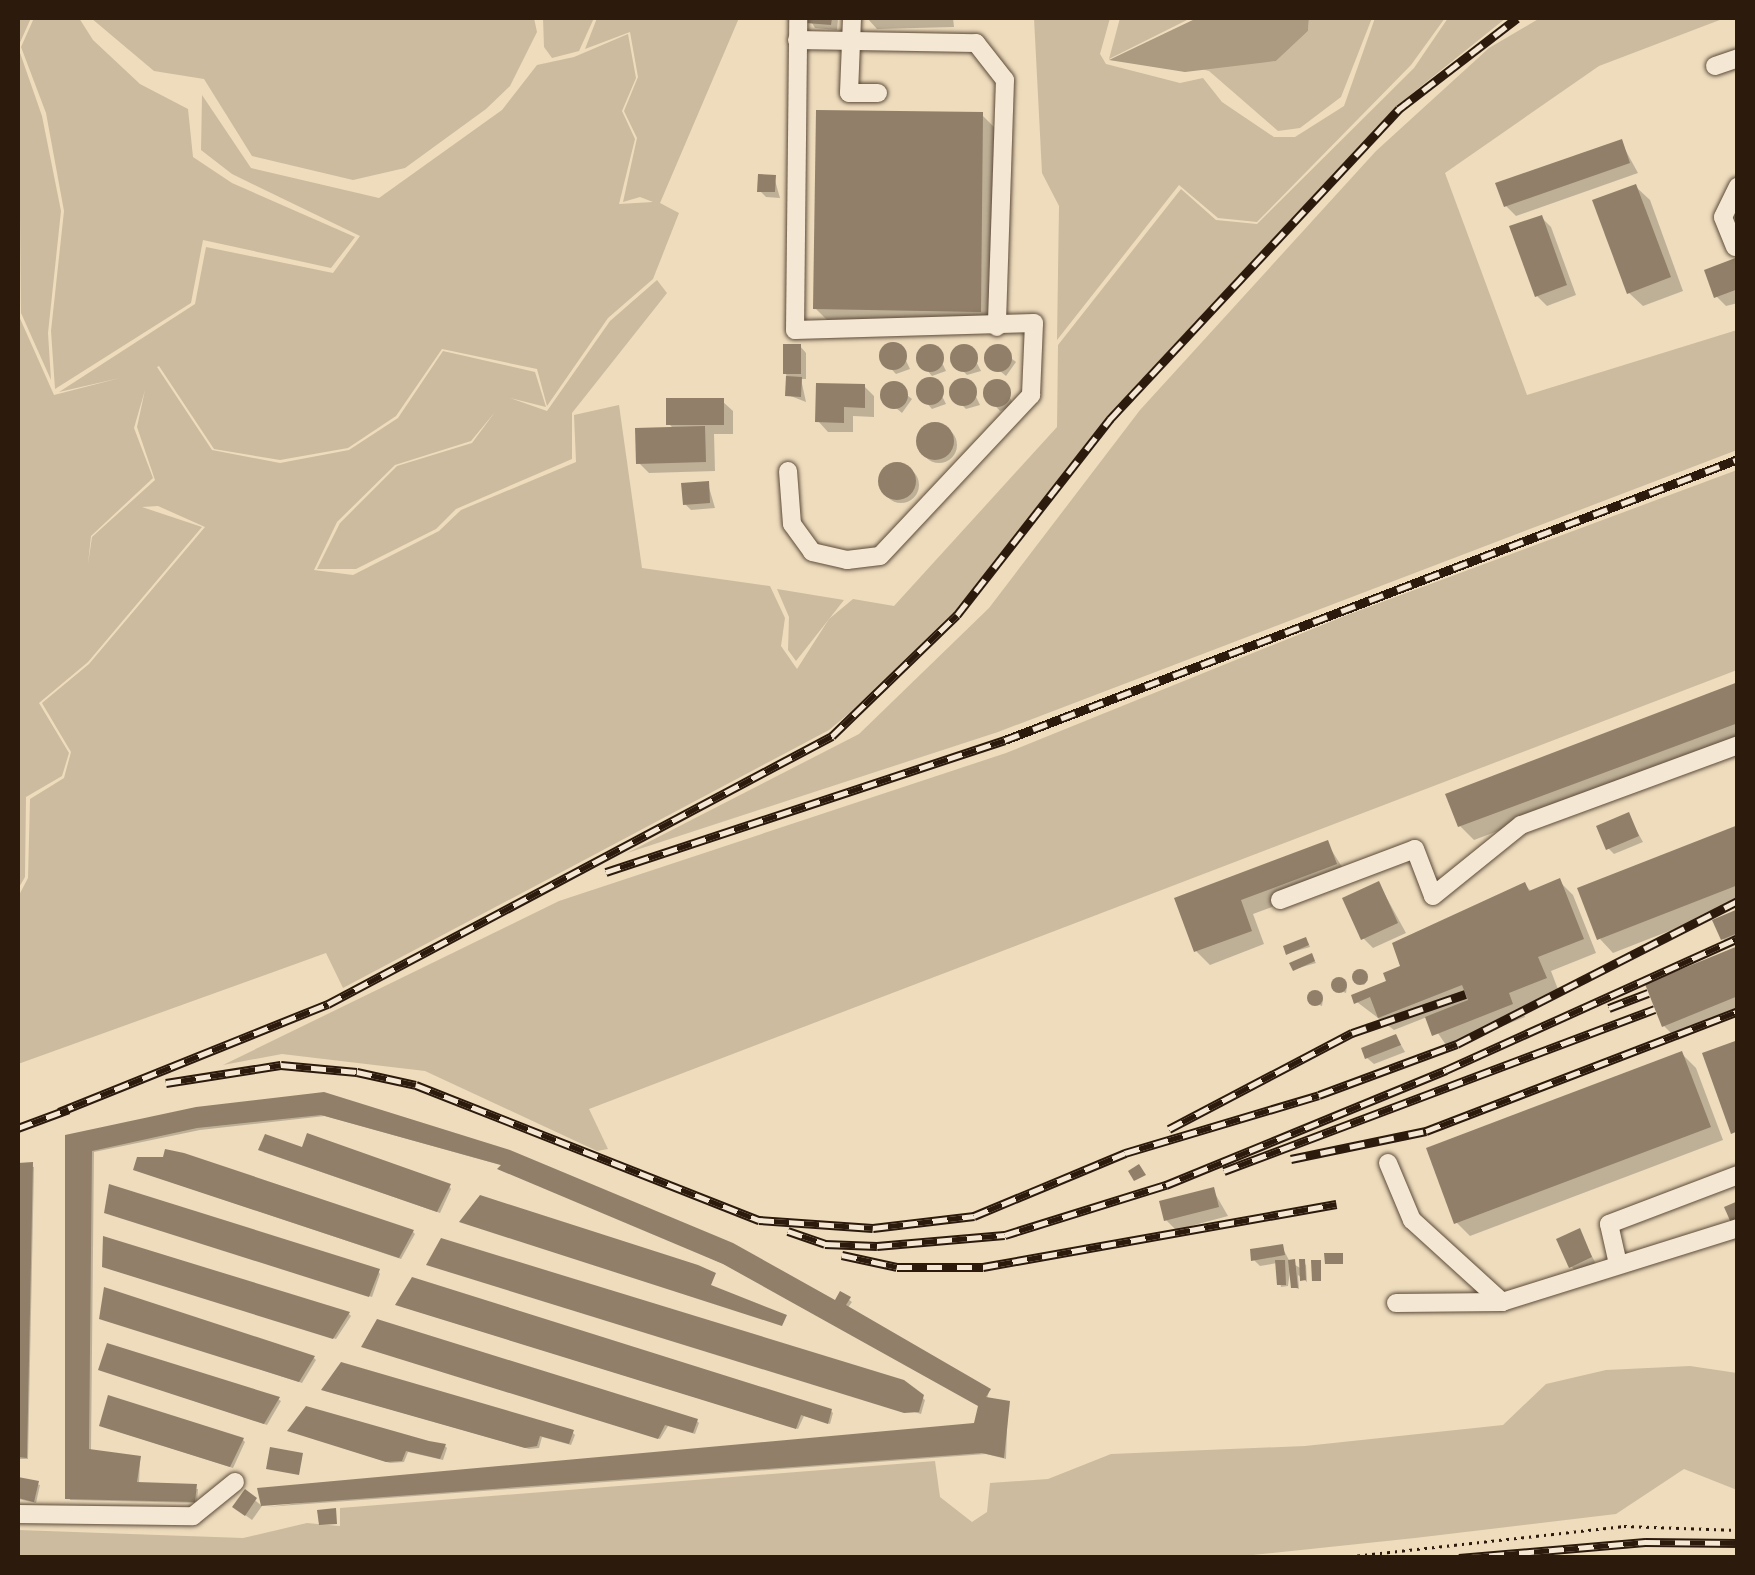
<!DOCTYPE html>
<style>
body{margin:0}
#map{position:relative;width:1755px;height:1575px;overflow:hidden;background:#eedcbd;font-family:Vollkorn,serif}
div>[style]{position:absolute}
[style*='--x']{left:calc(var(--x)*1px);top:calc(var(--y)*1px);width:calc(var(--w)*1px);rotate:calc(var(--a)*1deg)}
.green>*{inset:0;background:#cdbb9f}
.water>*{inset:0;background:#ac9a81}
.shadow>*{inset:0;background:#0003}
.round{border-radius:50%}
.building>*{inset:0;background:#917f69}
.path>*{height:2.5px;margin-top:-1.25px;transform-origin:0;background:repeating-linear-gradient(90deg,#2c1a0d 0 2.5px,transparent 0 7.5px)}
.roads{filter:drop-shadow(0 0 2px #5c4a39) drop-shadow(0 0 2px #5c4a39)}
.minor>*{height:18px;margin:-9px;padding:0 9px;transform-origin:9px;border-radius:9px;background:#f4e8d4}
.rail>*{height:9px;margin-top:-4.5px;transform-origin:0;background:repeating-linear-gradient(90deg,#f4e8d4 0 15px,#2c1a0d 0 30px);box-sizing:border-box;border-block:2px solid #2c1a0d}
span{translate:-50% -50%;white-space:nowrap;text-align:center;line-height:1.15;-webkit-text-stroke:9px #f4e8d4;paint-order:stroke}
.frame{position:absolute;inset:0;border:20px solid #2c1a0d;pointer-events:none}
</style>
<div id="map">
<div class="green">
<i style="clip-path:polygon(18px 18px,31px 18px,18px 47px,42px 116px,61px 211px,48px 333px,51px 380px,21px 313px)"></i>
<i style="clip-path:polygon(34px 18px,79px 18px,93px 40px,140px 84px,188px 109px,193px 157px,232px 183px,355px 237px,331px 268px,203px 240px,191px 303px,55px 389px,51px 331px,64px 211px,46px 113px,21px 47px)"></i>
<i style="clip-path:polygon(91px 18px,534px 18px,537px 32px,510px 86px,486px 109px,405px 168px,353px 180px,252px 156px,204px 79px,154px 71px)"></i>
<i style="clip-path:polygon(543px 18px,594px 18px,579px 51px,552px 58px,544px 47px)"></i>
<i style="clip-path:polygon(evenodd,597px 18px,739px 18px,660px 203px,679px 213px,653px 279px,608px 318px,547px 406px,537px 369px,442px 349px,396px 416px,348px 448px,280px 460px,214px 449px,159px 366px,157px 367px,212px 450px,280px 463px,349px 450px,398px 418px,443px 351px,535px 372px,546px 407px,510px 398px,547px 411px,610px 321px,657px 280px,667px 293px,572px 413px,572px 459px,456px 509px,436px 529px,356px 569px,317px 569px,340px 523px,397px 466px,472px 443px,495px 412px,471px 441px,395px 465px,337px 522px,314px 570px,353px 575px,439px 531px,461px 510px,576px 462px,574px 415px,619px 405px,642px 568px,770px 586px,785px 618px,781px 646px,797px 669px,829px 619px,853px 599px,894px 606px,1057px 427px,1058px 345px,1181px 189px,1216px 220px,1257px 224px,1414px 68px,1448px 18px,1506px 18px,1399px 104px,1108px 415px,953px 614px,895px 675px,829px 730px,343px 988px,326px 953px,18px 1064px,18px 897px,28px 878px,30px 799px,64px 778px,71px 752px,42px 703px,89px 664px,205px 527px,158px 506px,142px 507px,202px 527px,88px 662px,39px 703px,69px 753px,62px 776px,26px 797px,25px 877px,18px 889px,18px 290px,18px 314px,54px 395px,120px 378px,59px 392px,195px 304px,206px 247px,333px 273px,360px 236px,232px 174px,201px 150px,202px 95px,251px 168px,379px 198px,502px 110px,537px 65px,574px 57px,628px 34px,636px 78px,622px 111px,635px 139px,619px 204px,653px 202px,640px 197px,623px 202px,637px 138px,624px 111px,638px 77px,630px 32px,585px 49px,597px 18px,145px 390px,137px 427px,155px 480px,92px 537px,88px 564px,91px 536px,153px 478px,134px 428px,145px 390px)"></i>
<i style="clip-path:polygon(1034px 18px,1110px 18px,1100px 54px,1106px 64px,1180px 83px,1203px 78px,1222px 102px,1274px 137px,1295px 137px,1344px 106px,1375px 18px,1445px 18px,1411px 65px,1257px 222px,1218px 218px,1179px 185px,1057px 340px,1059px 206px,1042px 173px)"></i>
<i style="clip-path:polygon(1120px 18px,1191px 18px,1109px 59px)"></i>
<i style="clip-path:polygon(1309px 18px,1372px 18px,1341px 97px,1300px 128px,1278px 131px,1209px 71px,1194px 67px,1276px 61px,1308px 31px)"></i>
<i style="clip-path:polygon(1540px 18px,1725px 18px,1599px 66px,1445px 173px,1527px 395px,1737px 330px,1737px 450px,998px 732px,627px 853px,859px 734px,989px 608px,1140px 410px,1376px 151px,1489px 48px)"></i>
<i style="clip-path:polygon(1737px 470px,1737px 670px,589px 1109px,608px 1149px,597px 1151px,425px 1071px,282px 1054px,223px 1065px,559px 901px,1006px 753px,1347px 615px)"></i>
<i style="clip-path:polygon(777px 589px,844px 600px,796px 661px,788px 650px,789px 617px)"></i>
<i style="clip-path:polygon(1690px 1366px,1737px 1373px,1737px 1490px,1684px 1469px,1616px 1514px,1415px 1538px,1224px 1558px,18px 1557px,18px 1530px,243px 1538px,307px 1523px,340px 1526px,340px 1508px,935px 1461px,940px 1497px,972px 1522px,987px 1512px,990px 1483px,1048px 1479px,1111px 1454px,1305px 1446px,1503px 1425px,1546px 1384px,1606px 1370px)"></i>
</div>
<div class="water">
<i style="clip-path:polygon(1197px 18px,1309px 18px,1308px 31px,1276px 61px,1185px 72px,1109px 60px)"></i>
</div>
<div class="shadow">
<i style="clip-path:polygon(809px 18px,838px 18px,837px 30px,815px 28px)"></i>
<i style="clip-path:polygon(867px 18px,953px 18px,954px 27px,877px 29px)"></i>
<i style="clip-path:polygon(982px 115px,996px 129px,994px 324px,829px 322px,815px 308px)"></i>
<i style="clip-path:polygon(1621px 142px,1638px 173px,1516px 216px,1506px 206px)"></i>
<i style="clip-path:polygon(774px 177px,780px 198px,766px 197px,760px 191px)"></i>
<i style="clip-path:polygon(1636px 187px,1650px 200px,1683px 291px,1643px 306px,1629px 293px)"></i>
<i style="clip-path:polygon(1541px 217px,1551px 227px,1576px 295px,1547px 306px,1537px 296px)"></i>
<i style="clip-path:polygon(1738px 260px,1738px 303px,1726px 306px,1716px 296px)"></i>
<i style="clip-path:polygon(800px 346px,806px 353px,806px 379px,801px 379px,806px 402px,788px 395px,786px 373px)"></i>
<i style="clip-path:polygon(899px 346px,910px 369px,896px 374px,882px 359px,884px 350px)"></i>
<i style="clip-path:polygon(997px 347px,1016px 362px,1006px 376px,988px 361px)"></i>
<i style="clip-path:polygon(935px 348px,946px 371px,932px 376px,919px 361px,921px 352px)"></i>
<i style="clip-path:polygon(969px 348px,981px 371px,967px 375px,953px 361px,955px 351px)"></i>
<i style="clip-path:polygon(935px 382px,946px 404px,932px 409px,919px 394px,921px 385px)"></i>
<i style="clip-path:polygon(969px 382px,980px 405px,966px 409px,952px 395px,954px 385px)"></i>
<i style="clip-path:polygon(1003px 383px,1014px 406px,1000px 411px,986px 396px,988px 387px)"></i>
<i style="clip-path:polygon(893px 384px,912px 399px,902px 413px,884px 398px)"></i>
<i style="clip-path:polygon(864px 386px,874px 396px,874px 417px,853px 416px,853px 432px,828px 432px,818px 421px)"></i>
<i style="clip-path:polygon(722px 401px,733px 411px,733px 434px,714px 434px,715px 471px,649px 473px,639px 463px,674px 429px,669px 424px)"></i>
<i class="round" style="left:921px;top:427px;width:36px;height:36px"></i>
<i class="round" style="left:883px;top:467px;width:36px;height:36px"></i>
<i style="clip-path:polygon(708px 484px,715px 508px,691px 510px,685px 504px)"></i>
<i style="clip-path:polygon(1738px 687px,1738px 741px,1474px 840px,1460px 826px)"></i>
<i style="clip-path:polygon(1628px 815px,1643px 842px,1614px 854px,1608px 848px)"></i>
<i style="clip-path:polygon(1738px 828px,1738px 904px,1613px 953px,1600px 939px)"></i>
<i style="clip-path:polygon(1327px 843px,1349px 878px,1253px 914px,1264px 944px,1210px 965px,1196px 951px,1177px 899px)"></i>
<i style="clip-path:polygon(1559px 881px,1573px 895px,1596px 953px,1551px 971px,1559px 992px,1521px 1007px,1525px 1017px,1448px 1048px,1427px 1017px,1394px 1030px,1357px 1002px,1525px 885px,1532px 892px)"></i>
<i style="clip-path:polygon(1379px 884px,1406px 933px,1373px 948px,1363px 938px)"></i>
<i style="clip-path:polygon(1738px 912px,1738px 941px,1729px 945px,1723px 939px)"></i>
<i style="clip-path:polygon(1308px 942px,1310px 947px,1289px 953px)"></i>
<i style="clip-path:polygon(1738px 949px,1738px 1015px,1678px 1040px,1664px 1026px)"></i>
<i style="clip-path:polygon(1313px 958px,1316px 963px,1295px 969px)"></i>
<i style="clip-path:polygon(1360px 972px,1368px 980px,1364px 985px,1355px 978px)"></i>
<i style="clip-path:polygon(1337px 981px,1347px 986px,1346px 993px,1335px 989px)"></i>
<i style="clip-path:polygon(1313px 994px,1323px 999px,1322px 1006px,1311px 1002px)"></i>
<i style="clip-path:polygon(1396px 1036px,1405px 1052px,1374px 1064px,1367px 1058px)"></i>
<i style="clip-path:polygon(1682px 1054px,1696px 1068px,1723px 1140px,1470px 1236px,1456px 1222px)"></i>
<i style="clip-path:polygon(324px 1095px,509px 1152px,836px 1304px,841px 1294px,852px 1302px,847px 1309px,989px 1391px,987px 1399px,1008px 1403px,1006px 1459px,986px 1454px,266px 1507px,977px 1425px,980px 1406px,728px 1266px,504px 1166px,325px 1116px,200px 1130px,94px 1152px,91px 1452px,140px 1459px,139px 1485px,198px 1489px,197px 1503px,70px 1500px,68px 1137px)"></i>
<i style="clip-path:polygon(303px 1151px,449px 1186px,451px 1189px,440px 1213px,263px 1152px)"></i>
<i style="clip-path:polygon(18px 1165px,34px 1167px,28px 1459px,18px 1459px)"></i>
<i style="clip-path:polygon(138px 1171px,413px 1232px,415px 1234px,401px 1259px)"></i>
<i style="clip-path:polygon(1213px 1190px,1228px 1216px,1176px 1230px,1166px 1220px)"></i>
<i style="clip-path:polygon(107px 1212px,378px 1271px,380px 1274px,372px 1297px)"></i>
<i style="clip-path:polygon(1579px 1231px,1596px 1264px,1577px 1272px,1571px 1266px)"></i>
<i style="clip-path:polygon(105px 1239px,349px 1314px,351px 1316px,336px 1339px,107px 1268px)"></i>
<i style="clip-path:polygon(1282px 1247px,1290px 1262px,1302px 1269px,1306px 1264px,1307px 1282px,1298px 1275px,1299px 1289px,1293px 1287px,1291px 1263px,1288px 1286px,1281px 1287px,1277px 1263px,1260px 1266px,1254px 1260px)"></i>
<i style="clip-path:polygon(429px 1265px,903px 1382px,925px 1400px,921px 1414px)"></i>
<i style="clip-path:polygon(400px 1306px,831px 1411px,833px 1413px,830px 1424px,804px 1416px,798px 1429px)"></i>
<i style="clip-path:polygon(102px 1318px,314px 1358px,316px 1360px,302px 1383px)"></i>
<i style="clip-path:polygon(367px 1348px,697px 1421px,699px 1423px,695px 1434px,668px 1426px,660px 1439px)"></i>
<i style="clip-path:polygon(101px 1370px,278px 1399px,281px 1401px,267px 1425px)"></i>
<i style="clip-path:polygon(326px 1391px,572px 1432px,575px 1435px,571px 1445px,542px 1437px,539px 1448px,529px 1449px)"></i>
<i style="clip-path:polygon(110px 1398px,243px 1440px,245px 1442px,233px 1468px,104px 1427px)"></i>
<i style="clip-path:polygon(290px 1431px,445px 1446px,447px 1448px,443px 1460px,408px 1452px,404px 1462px,390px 1463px)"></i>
<i style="clip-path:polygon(18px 1479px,40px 1485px,36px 1503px,18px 1499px)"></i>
<i style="clip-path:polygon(245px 1492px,262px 1506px,252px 1520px,241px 1512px)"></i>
</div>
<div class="building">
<i style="clip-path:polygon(807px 18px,832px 18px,831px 25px,806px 23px)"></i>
<i style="clip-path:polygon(816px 110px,983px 112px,981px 312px,813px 309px)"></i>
<i style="clip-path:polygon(1622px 139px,1630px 163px,1504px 207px,1495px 183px)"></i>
<i style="clip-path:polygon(758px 174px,776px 175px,775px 192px,757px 192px)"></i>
<i style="clip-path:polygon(1636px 184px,1671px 277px,1627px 294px,1592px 200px)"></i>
<i style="clip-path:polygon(1542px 215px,1567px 285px,1535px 297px,1509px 226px)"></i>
<i style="clip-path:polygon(1738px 257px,1738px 289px,1714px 298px,1704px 270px)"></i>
<i class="round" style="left:879px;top:342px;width:28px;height:28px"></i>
<i style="clip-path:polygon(783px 344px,801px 344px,801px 374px,783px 374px)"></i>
<i class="round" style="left:950px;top:344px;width:28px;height:28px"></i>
<i class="round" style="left:984px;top:344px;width:28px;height:28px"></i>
<i class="round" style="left:916px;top:344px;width:28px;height:28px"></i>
<i style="clip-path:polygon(786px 376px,802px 377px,801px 397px,785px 396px)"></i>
<i class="round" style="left:916px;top:377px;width:28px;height:28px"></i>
<i class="round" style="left:949px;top:378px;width:28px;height:28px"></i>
<i class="round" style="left:983px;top:379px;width:28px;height:28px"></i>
<i class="round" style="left:880px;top:381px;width:28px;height:28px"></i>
<i style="clip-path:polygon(816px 383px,865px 384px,865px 408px,844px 407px,844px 423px,815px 422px)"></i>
<i style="clip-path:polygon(666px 398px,724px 398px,724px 425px,666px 425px)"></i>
<i class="round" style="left:916px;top:422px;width:38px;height:38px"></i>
<i style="clip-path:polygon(705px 426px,706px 462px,636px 464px,635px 428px)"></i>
<i class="round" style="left:878px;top:462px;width:38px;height:38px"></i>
<i style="clip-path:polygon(709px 481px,710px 503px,683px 505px,681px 483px)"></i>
<i style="clip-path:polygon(1738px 682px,1738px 723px,1458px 827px,1445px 794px)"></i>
<i style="clip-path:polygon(1629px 812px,1639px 836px,1606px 850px,1596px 826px)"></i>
<i style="clip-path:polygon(1738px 825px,1738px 885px,1597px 940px,1577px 888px)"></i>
<i style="clip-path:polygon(1328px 840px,1337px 864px,1241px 900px,1252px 931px,1194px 952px,1174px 898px)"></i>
<i style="clip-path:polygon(1560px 878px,1584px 939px,1538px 957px,1547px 978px,1509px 993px,1513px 1004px,1432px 1036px,1425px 1017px,1468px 1000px,1462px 985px,1378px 1018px,1370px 997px,1354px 1004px,1351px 995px,1386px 981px,1383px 973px,1400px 966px,1392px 943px,1525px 882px,1529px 891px)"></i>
<i style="clip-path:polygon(1379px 881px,1398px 923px,1361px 940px,1342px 898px)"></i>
<i style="clip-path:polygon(1738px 909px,1738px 933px,1721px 940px,1712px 920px)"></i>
<i style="clip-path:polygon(1306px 937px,1309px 945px,1286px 955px,1283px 946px)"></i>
<i style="clip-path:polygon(1738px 946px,1738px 996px,1662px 1027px,1645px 984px)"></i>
<i style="clip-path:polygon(1312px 953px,1315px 961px,1293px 971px,1289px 963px)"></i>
<i class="round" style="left:1352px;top:969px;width:16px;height:16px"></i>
<i class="round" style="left:1331px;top:977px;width:16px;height:16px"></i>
<i class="round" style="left:1307px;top:990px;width:16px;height:16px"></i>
<i style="clip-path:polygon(1396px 1034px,1401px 1045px,1365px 1059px,1361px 1048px)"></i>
<i style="clip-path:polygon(1738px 1040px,1738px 1131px,1731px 1134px,1702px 1053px)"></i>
<i style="clip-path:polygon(1682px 1051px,1711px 1127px,1454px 1224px,1426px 1148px)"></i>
<i style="clip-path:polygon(324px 1092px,510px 1150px,733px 1243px,835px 1300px,840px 1291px,851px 1297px,846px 1305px,991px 1389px,986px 1397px,1010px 1401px,1004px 1458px,982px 1453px,261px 1506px,257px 1488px,974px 1423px,978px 1406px,723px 1264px,497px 1169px,501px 1165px,321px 1115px,197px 1128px,92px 1151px,89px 1449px,141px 1456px,137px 1482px,197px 1484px,195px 1502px,65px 1499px,65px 1135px,196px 1107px)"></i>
<i style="clip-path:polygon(307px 1133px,451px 1184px,437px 1212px,258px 1150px,265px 1134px,302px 1147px)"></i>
<i style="clip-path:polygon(165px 1149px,184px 1153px,414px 1230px,399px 1258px,133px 1170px,137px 1157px,163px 1157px)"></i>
<i style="clip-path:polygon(33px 1162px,27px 1458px,18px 1457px,18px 1163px)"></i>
<i style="clip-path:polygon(1139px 1164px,1146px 1175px,1134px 1181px,1128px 1171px)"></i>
<i style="clip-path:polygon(109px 1184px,380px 1269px,369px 1297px,104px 1213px)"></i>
<i style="clip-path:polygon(1214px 1187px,1219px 1207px,1164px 1221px,1159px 1201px)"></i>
<i style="clip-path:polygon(480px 1195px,698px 1265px,716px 1273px,711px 1285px,787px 1315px,782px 1326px,459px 1222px)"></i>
<i style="clip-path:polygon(1738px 1201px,1738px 1222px,1732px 1225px,1724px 1207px)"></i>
<i style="clip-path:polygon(1580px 1228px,1592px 1257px,1569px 1268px,1556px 1239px)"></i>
<i style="clip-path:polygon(103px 1236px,350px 1312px,333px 1339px,102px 1267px)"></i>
<i style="clip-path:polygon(441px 1238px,904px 1380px,924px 1395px,919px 1412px,904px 1413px,426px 1265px)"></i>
<i style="clip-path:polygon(1283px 1244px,1285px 1255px,1251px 1261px,1250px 1249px)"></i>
<i style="clip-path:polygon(1324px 1253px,1343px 1253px,1343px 1264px,1325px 1264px)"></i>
<i style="clip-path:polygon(1295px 1259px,1298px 1288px,1291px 1288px,1288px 1260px)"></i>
<i style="clip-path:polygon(1299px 1259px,1305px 1259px,1306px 1280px,1300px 1281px)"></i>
<i style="clip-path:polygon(1275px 1260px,1285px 1260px,1286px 1285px,1277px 1285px)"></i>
<i style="clip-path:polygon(1311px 1260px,1321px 1260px,1321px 1281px,1312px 1281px)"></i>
<i style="clip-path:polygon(412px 1277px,832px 1409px,828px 1424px,801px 1415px,796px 1429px,395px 1305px)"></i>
<i style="clip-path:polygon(104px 1287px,315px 1356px,299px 1382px,99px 1319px)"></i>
<i style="clip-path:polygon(377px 1319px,698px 1419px,693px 1433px,665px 1425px,658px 1439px,361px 1347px)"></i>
<i style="clip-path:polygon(107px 1343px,280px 1397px,264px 1424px,98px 1370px)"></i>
<i style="clip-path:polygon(341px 1362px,574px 1430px,569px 1444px,540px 1436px,537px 1446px,525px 1448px,321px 1390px)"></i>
<i style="clip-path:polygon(108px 1395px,244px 1438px,230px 1467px,99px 1426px)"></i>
<i style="clip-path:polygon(306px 1406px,429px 1441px,446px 1444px,440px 1459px,406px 1451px,402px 1461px,386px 1462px,287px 1431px)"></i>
<i style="clip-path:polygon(270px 1447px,303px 1453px,299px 1475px,266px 1469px)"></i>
<i style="clip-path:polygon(18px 1477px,39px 1481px,34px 1502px,18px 1498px)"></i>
<i style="clip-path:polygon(245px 1489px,257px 1498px,245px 1516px,232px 1507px)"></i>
<i style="clip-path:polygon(336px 1508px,337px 1524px,319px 1525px,317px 1510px)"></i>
</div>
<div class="path">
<i style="--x:1335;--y:1558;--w:291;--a:-6.3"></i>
<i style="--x:1624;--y:1526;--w:114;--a:2"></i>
</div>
<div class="roads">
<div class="minor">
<i style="--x:852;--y:18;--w:75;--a:92.3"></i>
<i style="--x:849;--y:93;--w:29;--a:0"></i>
<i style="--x:797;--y:40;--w:179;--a:1"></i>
<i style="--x:976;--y:43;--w:47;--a:51.9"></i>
<i style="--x:1005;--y:80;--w:247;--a:91.9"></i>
<i style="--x:1715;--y:66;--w:24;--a:-19"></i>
<i style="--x:1735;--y:247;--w:32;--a:-112"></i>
<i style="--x:1723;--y:217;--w:34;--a:-64"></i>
<i style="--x:788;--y:471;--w:53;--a:85.7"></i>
<i style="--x:792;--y:524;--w:34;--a:54"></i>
<i style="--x:812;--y:552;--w:36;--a:13"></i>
<i style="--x:847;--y:560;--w:33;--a:-7"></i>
<i style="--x:880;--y:556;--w:221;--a:-46.8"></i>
<i style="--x:1031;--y:395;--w:72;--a:-87.6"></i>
<i style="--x:1034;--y:323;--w:239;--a:178.3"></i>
<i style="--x:795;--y:330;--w:312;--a:-89.4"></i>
<i style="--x:1280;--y:900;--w:144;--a:-20.7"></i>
<i style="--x:1415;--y:849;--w:50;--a:69"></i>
<i style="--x:1433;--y:896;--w:113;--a:-38.9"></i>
<i style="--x:1521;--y:825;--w:231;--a:-20.2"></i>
<i style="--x:1388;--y:1163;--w:62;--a:67.2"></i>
<i style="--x:1412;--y:1220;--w:122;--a:42.3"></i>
<i style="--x:1618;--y:1264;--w:41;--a:-102.7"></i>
<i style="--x:1609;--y:1224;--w:138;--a:-20.8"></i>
<i style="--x:1396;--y:1303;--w:106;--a:-0.5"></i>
<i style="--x:1502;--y:1302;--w:247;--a:-17.4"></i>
<i style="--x:18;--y:1514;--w:175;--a:0.7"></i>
<i style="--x:193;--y:1516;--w:54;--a:-39"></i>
</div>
</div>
<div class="rail">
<i style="--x:606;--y:872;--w:420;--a:-18.3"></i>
<i style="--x:1005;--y:740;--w:785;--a:-20.97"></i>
<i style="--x:1609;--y:1008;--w:42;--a:-21"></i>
<i style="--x:166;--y:1083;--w:116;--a:-8.9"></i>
<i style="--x:281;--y:1065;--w:76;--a:5.3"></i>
<i style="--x:357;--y:1072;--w:60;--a:12.4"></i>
<i style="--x:416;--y:1085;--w:369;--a:21.5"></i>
<i style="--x:759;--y:1220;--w:114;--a:4"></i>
<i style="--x:873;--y:1228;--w:102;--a:-6.8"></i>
<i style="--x:974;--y:1216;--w:164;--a:-22.6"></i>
<i style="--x:1125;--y:1153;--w:202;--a:-16.6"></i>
<i style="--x:1319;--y:1095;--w:147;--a:-20.3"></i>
<i style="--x:1457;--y:1044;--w:315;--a:-27"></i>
<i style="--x:59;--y:1112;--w:290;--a:-21.9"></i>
<i style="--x:328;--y:1004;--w:571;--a:-28"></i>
<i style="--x:832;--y:736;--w:174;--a:-44.1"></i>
<i style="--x:957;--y:615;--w:249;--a:-52"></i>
<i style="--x:1110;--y:419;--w:424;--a:-47"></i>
<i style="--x:1399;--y:109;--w:149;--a:-37.6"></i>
<i style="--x:18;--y:1128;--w:54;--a:-20.4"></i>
<i style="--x:1169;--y:1129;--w:207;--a:-27.7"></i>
<i style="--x:1352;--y:1033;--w:120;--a:-19"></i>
<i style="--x:1291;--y:1159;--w:138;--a:-11.7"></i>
<i style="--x:1426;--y:1131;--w:334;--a:-21"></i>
<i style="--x:1224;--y:1171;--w:460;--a:-20.6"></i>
<i style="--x:788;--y:1231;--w:39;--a:19"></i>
<i style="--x:825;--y:1244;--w:52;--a:2.2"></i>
<i style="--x:877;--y:1246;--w:128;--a:-4.9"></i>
<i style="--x:1005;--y:1235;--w:169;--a:-17.3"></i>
<i style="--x:1166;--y:1185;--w:303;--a:-22.3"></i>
<i style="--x:1446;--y:1070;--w:320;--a:-24.3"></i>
<i style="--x:842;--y:1255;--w:56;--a:12.3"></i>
<i style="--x:897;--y:1267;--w:86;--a:0"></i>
<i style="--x:983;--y:1267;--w:359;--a:-10.1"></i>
<i style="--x:1459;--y:1558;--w:187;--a:-4.9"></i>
<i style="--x:1645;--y:1542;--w:93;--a:0.6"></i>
</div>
<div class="frame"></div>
</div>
